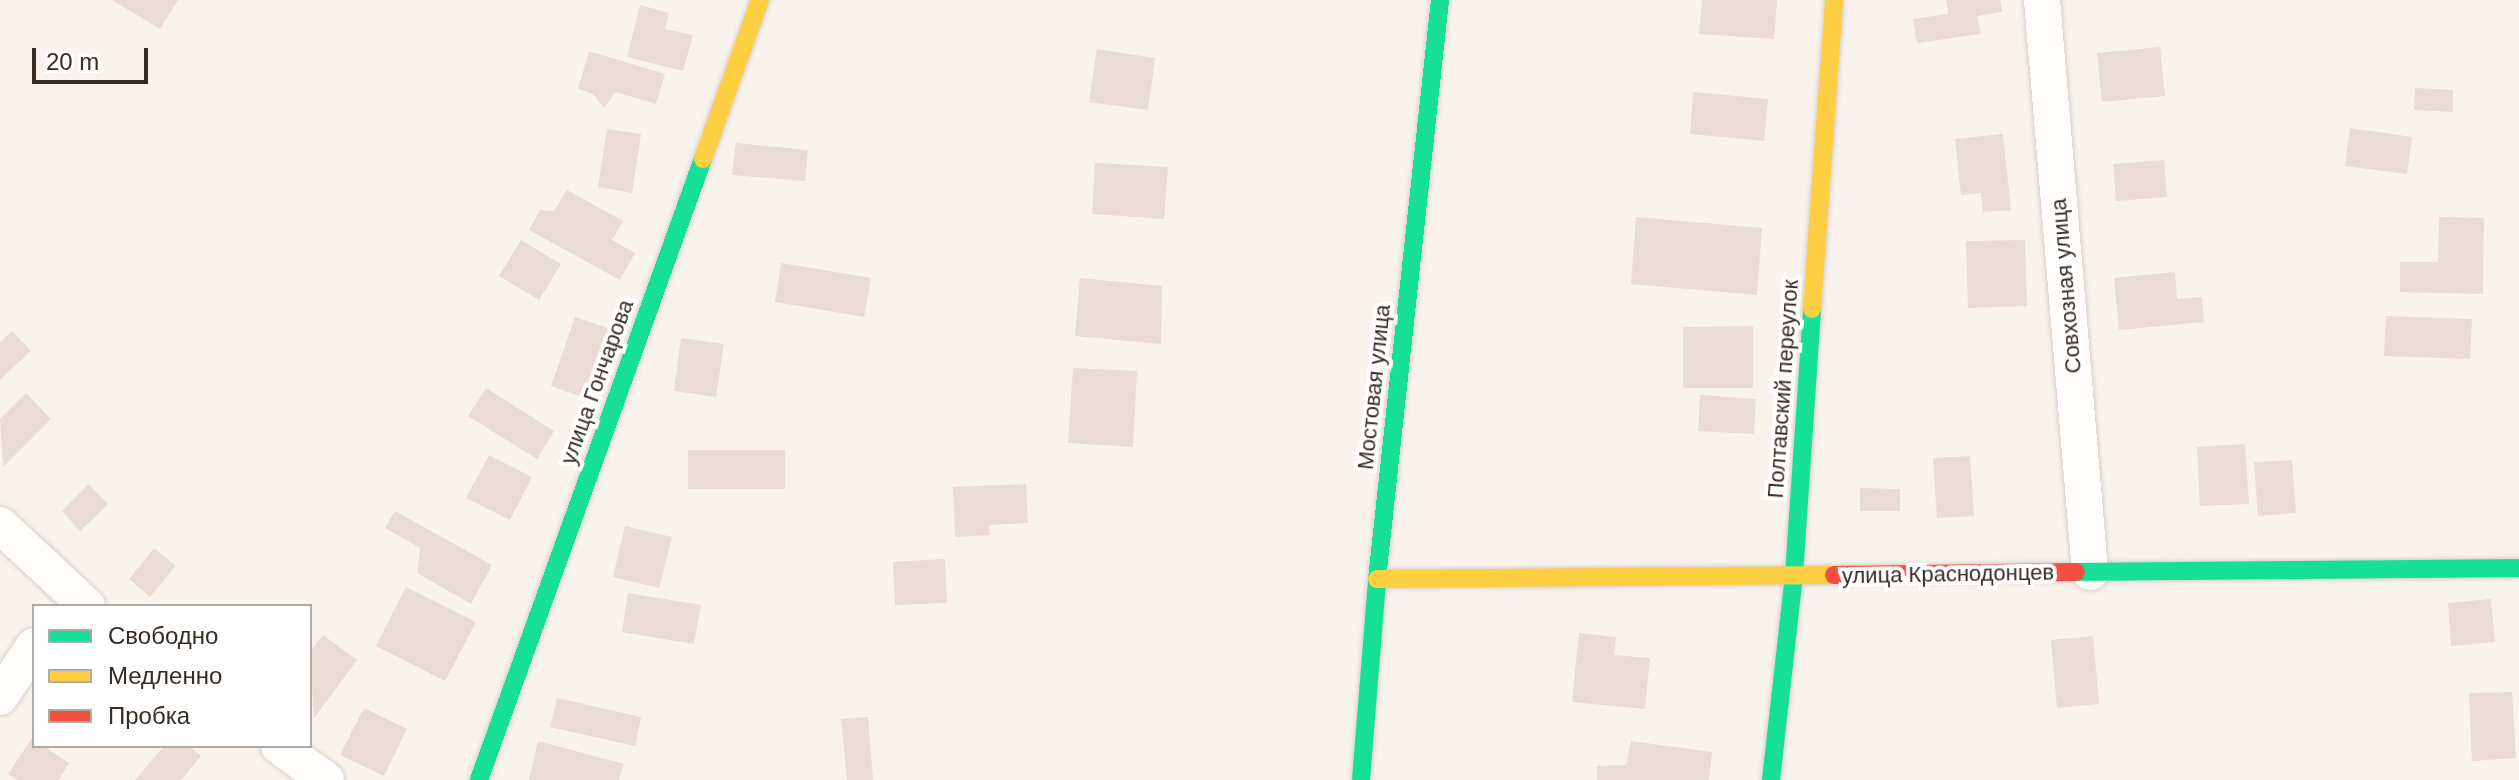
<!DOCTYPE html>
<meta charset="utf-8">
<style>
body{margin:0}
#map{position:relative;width:2519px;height:780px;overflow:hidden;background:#f9f3ee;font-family:Helvetica,sans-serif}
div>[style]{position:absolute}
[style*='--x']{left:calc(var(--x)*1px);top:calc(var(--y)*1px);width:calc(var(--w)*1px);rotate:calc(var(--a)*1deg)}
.building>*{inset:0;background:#eadbd5}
.roads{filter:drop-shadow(0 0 2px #d8d0c9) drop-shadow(0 0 2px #d8d0c9)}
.street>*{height:36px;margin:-18px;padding:0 18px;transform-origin:18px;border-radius:18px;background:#fefdfc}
.fast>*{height:18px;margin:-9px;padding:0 9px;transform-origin:9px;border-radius:9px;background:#16e098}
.slow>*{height:18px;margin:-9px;padding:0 9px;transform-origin:9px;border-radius:9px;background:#ffcf43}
.jam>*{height:18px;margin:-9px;padding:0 9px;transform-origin:9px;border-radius:9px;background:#f24e42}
span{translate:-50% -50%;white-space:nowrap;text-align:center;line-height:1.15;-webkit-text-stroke:8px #fff;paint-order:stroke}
.street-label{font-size:22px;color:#352c24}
.legend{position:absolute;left:32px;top:604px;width:280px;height:144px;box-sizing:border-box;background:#fff;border:2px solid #aeaba7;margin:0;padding:10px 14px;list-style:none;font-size:24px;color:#352c24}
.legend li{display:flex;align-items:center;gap:16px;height:40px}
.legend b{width:40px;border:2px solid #aeaba7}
.scale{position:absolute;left:32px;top:48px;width:116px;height:36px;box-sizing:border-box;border:4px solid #352c24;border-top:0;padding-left:10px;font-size:24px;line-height:28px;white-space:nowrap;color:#352c24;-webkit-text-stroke:6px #fff;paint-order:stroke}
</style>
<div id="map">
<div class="building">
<i style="clip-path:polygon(112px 0,178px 0,160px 29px)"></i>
<i style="clip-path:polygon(1702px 0,1777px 0,1774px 39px,1699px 34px)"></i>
<i style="clip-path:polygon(1946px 0,2000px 0,2002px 12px,1977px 16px,1981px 34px,1917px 43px,1913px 19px,1948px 14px)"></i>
<i style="clip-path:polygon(640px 5px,669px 13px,665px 29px,693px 35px,683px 71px,627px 57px)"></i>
<i style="clip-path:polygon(2160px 47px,2165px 96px,2102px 102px,2097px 53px)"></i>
<i style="clip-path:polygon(1097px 49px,1155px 58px,1148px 110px,1089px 102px)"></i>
<i style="clip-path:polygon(589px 51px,665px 74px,656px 104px,616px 92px,604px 108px,593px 94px,578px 89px)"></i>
<i style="clip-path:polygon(2415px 88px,2453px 90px,2453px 112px,2414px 110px)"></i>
<i style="clip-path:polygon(1693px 92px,1768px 99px,1764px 141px,1690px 134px)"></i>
<i style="clip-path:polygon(2350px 128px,2412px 137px,2407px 174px,2345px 166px)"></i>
<i style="clip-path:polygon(607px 129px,641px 134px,632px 193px,598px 187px)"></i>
<i style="clip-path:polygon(2003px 134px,2011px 210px,1983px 212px,1981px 193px,1961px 195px,1955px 139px)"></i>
<i style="clip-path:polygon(736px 143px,808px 150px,805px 181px,732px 175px)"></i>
<i style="clip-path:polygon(2164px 160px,2167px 197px,2116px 201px,2113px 164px)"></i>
<i style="clip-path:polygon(1095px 163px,1168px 167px,1164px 219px,1092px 214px)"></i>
<i style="clip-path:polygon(567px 190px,623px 221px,612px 240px,635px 253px,620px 280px,529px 230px,540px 210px,554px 211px)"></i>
<i style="clip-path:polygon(1636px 217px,1762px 228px,1757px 295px,1631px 284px)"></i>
<i style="clip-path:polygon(2439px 217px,2484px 218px,2483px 294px,2400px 292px,2400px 262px,2438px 262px)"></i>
<i style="clip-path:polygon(521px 240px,561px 264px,539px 300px,499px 276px)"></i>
<i style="clip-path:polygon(2025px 240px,2027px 306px,1968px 308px,1966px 241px)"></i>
<i style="clip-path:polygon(781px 263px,871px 278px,864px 317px,775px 302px)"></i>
<i style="clip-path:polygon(2175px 272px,2177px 299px,2202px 297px,2204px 322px,2119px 330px,2114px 278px)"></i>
<i style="clip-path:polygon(1080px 278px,1162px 286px,1161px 344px,1075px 336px)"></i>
<i style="clip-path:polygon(2386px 316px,2472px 319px,2470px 359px,2384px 356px)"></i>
<i style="clip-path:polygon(575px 317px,613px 330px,589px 399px,551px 386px)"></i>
<i style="clip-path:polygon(1753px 326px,1753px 388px,1683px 388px,1683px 327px)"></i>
<i style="clip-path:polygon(12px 331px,31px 351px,0 380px,0 343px)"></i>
<i style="clip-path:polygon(681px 338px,724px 344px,716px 397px,674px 391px)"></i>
<i style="clip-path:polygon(1073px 368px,1137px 371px,1133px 447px,1068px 443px)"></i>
<i style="clip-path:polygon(486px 388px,554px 431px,537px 459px,468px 416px)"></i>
<i style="clip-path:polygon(26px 393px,51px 419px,3px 467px,0 419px)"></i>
<i style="clip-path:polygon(1700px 395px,1756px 399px,1754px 434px,1698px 431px)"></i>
<i style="clip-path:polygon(2245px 444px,2249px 504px,2200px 506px,2197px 447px)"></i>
<i style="clip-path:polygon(688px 450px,785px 450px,785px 489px,688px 489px)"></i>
<i style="clip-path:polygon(489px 455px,532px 477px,510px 520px,466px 498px)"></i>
<i style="clip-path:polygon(1970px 456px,1974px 516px,1937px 518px,1933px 458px)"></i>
<i style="clip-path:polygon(2292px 460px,2296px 513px,2258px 516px,2254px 462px)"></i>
<i style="clip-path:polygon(89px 484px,108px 504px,80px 531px,62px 511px)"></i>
<i style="clip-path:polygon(1026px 484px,1028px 523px,989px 525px,990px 535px,955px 537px,953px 487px)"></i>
<i style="clip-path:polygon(1860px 488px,1900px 489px,1900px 511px,1860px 511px)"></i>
<i style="clip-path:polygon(395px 511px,492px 565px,471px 604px,417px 573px,420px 548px,385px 528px)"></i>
<i style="clip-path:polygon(625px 526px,672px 537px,659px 588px,613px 577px)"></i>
<i style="clip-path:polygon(154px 548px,176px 566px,150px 597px,129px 579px)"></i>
<i style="clip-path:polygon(945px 559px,947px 603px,895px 605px,893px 562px)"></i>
<i style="clip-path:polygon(406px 587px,476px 622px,445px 681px,376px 646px)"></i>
<i style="clip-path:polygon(628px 593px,701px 605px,694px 644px,622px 632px)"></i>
<i style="clip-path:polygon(2491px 599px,2495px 642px,2451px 646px,2448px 603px)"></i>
<i style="clip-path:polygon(1579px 633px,1616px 637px,1614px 655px,1650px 658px,1645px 709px,1572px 702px)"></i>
<i style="clip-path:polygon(323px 635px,357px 660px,314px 718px,310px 652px)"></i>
<i style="clip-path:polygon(2093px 636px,2099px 704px,2057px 708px,2051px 640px)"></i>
<i style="clip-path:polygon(2512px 692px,2516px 758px,2472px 761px,2469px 693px)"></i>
<i style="clip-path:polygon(557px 698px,641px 717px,635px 746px,550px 727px)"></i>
<i style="clip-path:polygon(364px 708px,407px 729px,384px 776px,340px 755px)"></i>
<i style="clip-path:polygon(868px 717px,873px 780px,847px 780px,841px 719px)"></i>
<i style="clip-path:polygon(32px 738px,34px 746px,43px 746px,69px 763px,59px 780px,17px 780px,8px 774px)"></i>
<i style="clip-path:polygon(538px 741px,624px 764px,619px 780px,529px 780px)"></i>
<i style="clip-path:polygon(1631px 741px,1712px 752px,1709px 780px,1597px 780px,1597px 766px,1626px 765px)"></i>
<i style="clip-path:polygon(164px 746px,189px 746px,201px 756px,181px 780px,135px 780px)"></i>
</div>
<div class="roads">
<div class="street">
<i style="--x:2042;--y:0;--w:574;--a:85.2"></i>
<i style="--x:0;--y:525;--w:119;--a:43"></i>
<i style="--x:0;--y:697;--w:61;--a:-56.3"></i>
<i style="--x:279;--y:746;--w:58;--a:35.9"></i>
</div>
<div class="fast">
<i style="--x:2076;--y:572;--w:443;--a:-0.5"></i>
<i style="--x:479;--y:780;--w:660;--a:-70.17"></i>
<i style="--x:1361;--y:780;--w:202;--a:-85.4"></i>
<i style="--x:1377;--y:579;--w:582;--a:-83.79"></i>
<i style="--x:1771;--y:780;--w:206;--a:-83.6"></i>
<i style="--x:1794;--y:575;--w:267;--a:-86.1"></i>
</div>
<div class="slow">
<i style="--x:703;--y:159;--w:169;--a:-70.3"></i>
<i style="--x:1812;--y:309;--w:310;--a:-85.9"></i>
<i style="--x:1377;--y:579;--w:457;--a:-0.5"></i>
</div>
<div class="jam">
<i style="--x:1834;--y:575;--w:242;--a:-0.7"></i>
</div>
</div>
<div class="street-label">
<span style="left:2066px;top:286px;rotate:-95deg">Совхозная улица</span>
<span style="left:597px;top:382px;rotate:-70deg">улица Гончарова</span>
<span style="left:1374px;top:387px;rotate:-84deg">Мостовая улица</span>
<span style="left:1783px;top:389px;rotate:-86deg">Полтавский переулок</span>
<span style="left:1948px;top:574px;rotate:-1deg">улица Краснодонцев</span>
</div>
<ul class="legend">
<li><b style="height:10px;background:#16e098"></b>Свободно</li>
<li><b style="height:10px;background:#ffcf43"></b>Медленно</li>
<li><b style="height:10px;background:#f24e42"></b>Пробка</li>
</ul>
<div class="scale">20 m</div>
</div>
